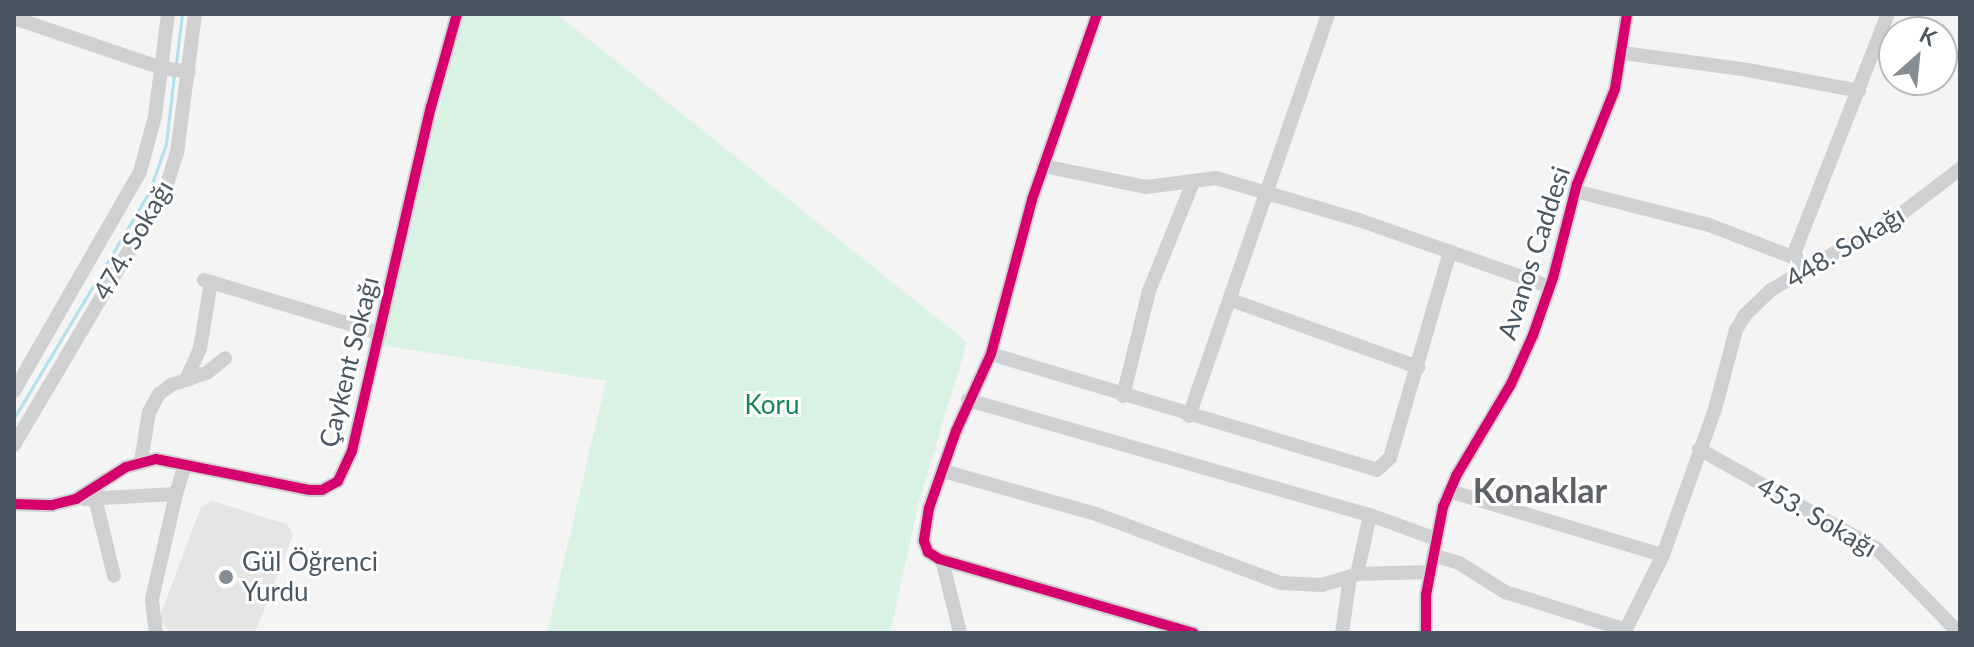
<!DOCTYPE html>
<meta charset="utf-8">
<style>
body{margin:0}
#map{position:relative;width:1974px;height:647px;overflow:hidden;background:#f4f4f4;font-family:Lato,sans-serif}
div>[style]{position:absolute}
[style*='--x']{left:calc(var(--x)*1px);top:calc(var(--y)*1px);width:calc(var(--w)*1px);rotate:calc(var(--a)*1deg)}
.education>*{inset:0;background:#e6e5e6}
.green>*{inset:0;background:#d9f2e3}
.stream>*{height:3px;margin:-1.5px;padding:0 1.5px;transform-origin:1.5px;border-radius:1.5px;background:#aee2f0}
.minor>*{height:14px;margin:-7px;padding:0 7px;transform-origin:7px;border-radius:7px;background:#ced0d2}
.cycleway>*{height:10px;margin:-5px;padding:0 5px;transform-origin:5px;border-radius:5px;background:#d6006c}
.dots>*{width:22px;height:22px;translate:-50% -50%;box-sizing:border-box;border:4px solid #fff;border-radius:50%}
span{translate:-50% -50%;white-space:nowrap;text-align:center;line-height:1.15;-webkit-text-stroke:6px #fff;paint-order:stroke}
.street-label{font-size:26px;color:#4a5661}
.park-label{font-size:26px;color:#17864f}
.poi-label{font-size:26px;color:#4a5661}
.left{translate:0 -50%;text-align:left}
.district-label{font-size:34px;color:#5f6368;font-weight:700}
.frame{position:absolute;inset:0;border:16px solid #4a5661;pointer-events:none}
.north{position:absolute;left:1878px;top:16px;width:80px;height:80px;box-sizing:border-box;background:#fff;border:2px solid #b7bbc0;border-radius:50%;rotate:27deg;font-size:22px;font-weight:700;line-height:32px;text-align:center;color:#4a5661}
.north::after{content:'';display:block;margin:auto;width:28px;height:36px;background:#868d94;clip-path:polygon(50% 0,100% 100%,50% 72%,0 100%)}
</style>
<div id="map">
<div class="education">
<i style="clip-path:polygon(212px 501px,287px 524px,293px 535px,255px 633px,170px 633px,159px 619px,201px 507px)"></i>
</div>
<div class="green">
<i style="clip-path:polygon(464px 14px,557px 14px,967px 342px,919px 502px,890px 633px,547px 633px,606px 381px,381px 345px,414px 202px)"></i>
</div>
<div class="stream">
<i style="--x:176;--y:63;--w:49;--a:-83"></i>
<i style="--x:14;--y:418;--w:263;--a:-59.1"></i>
<i style="--x:149;--y:192;--w:51;--a:-70.5"></i>
<i style="--x:166;--y:144;--w:69;--a:-83.4"></i>
</div>
<div class="minor">
<i style="--x:1097;--y:14;--w:197;--a:109.3"></i>
<i style="--x:1032;--y:200;--w:159;--a:104.9"></i>
<i style="--x:991;--y:354;--w:85;--a:114.4"></i>
<i style="--x:956;--y:431;--w:82;--a:109.3"></i>
<i style="--x:929;--y:508;--w:33;--a:99"></i>
<i style="--x:924;--y:541;--w:12;--a:70"></i>
<i style="--x:928;--y:552;--w:13;--a:32"></i>
<i style="--x:939;--y:559;--w:265;--a:16.2"></i>
<i style="--x:14;--y:18;--w:156;--a:18.7"></i>
<i style="--x:162;--y:68;--w:27;--a:8"></i>
<i style="--x:1623;--y:53;--w:126;--a:7.7"></i>
<i style="--x:1748;--y:70;--w:113;--a:10.7"></i>
<i style="--x:1043;--y:166;--w:105;--a:11.5"></i>
<i style="--x:1146;--y:187;--w:71;--a:-7.3"></i>
<i style="--x:1216;--y:178;--w:149;--a:16.4"></i>
<i style="--x:1359;--y:220;--w:202;--a:19.3"></i>
<i style="--x:1575;--y:191;--w:138;--a:14.2"></i>
<i style="--x:1709;--y:225;--w:97;--a:21"></i>
<i style="--x:1793;--y:256;--w:260;--a:-68.6"></i>
<i style="--x:204;--y:280;--w:184;--a:16.8"></i>
<i style="--x:1231;--y:300;--w:199;--a:19.7"></i>
<i style="--x:991;--y:354;--w:403;--a:16.7"></i>
<i style="--x:1377;--y:470;--w:18;--a:-43"></i>
<i style="--x:1390;--y:458;--w:215;--a:-73.8"></i>
<i style="--x:186;--y:380;--w:34;--a:-66"></i>
<i style="--x:200;--y:349;--w:68;--a:-80.7"></i>
<i style="--x:14;--y:391;--w:253;--a:-60.1"></i>
<i style="--x:140;--y:172;--w:58;--a:-75"></i>
<i style="--x:155;--y:116;--w:103;--a:-82.7"></i>
<i style="--x:1123;--y:396;--w:108;--a:-76.1"></i>
<i style="--x:1149;--y:291;--w:118;--a:-68"></i>
<i style="--x:968;--y:400;--w:418;--a:16"></i>
<i style="--x:1370;--y:515;--w:70;--a:20"></i>
<i style="--x:1189;--y:416;--w:425;--a:-70.9"></i>
<i style="--x:14;--y:445;--w:299;--a:-59.4"></i>
<i style="--x:166;--y:188;--w:37;--a:-73"></i>
<i style="--x:177;--y:153;--w:140;--a:-82.6"></i>
<i style="--x:1699;--y:449;--w:204;--a:29.3"></i>
<i style="--x:1877;--y:549;--w:117;--a:45.7"></i>
<i style="--x:141;--y:461;--w:50;--a:-80.7"></i>
<i style="--x:149;--y:412;--w:21;--a:-61"></i>
<i style="--x:159;--y:394;--w:15;--a:-37"></i>
<i style="--x:171;--y:385;--w:39;--a:-19"></i>
<i style="--x:208;--y:372;--w:22;--a:-39"></i>
<i style="--x:943;--y:471;--w:159;--a:15.7"></i>
<i style="--x:1096;--y:514;--w:197;--a:20.5"></i>
<i style="--x:1281;--y:583;--w:41;--a:2.8"></i>
<i style="--x:1322;--y:585;--w:37;--a:-17"></i>
<i style="--x:1357;--y:574;--w:73;--a:-1.6"></i>
<i style="--x:1449;--y:491;--w:223;--a:16.7"></i>
<i style="--x:95;--y:498;--w:80;--a:76.3"></i>
<i style="--x:84;--y:499;--w:92;--a:-3.1"></i>
<i style="--x:176;--y:494;--w:30;--a:-73"></i>
<i style="--x:14;--y:504;--w:38;--a:2"></i>
<i style="--x:52;--y:505;--w:25;--a:-14"></i>
<i style="--x:76;--y:499;--w:59;--a:-32.6"></i>
<i style="--x:126;--y:467;--w:31;--a:-15"></i>
<i style="--x:156;--y:459;--w:157;--a:11.4"></i>
<i style="--x:310;--y:490;--w:12;--a:0"></i>
<i style="--x:322;--y:490;--w:18;--a:-29"></i>
<i style="--x:338;--y:481;--w:33;--a:-65"></i>
<i style="--x:352;--y:451;--w:353;--a:-77.1"></i>
<i style="--x:431;--y:107;--w:97;--a:-74.4"></i>
<i style="--x:1433;--y:555;--w:27;--a:17"></i>
<i style="--x:1459;--y:563;--w:54;--a:32.2"></i>
<i style="--x:1505;--y:592;--w:127;--a:17.4"></i>
<i style="--x:942;--y:560;--w:75;--a:76.1"></i>
<i style="--x:1357;--y:574;--w:60;--a:-77.6"></i>
<i style="--x:156;--y:633;--w:34;--a:-97"></i>
<i style="--x:152;--y:599;--w:108;--a:-77.1"></i>
<i style="--x:1342;--y:633;--w:57;--a:-81.9"></i>
<i style="--x:1426;--y:633;--w:38;--a:-90"></i>
<i style="--x:1426;--y:595;--w:90;--a:-79.1"></i>
<i style="--x:1443;--y:507;--w:34;--a:-67"></i>
<i style="--x:1456;--y:476;--w:107;--a:-59.1"></i>
<i style="--x:1511;--y:384;--w:54;--a:-65.8"></i>
<i style="--x:1533;--y:335;--w:60;--a:-70.7"></i>
<i style="--x:1553;--y:278;--w:97;--a:-75.7"></i>
<i style="--x:1577;--y:184;--w:102;--a:-68.2"></i>
<i style="--x:1615;--y:89;--w:76;--a:-80.9"></i>
<i style="--x:1624;--y:633;--w:87;--a:-63.4"></i>
<i style="--x:1663;--y:555;--w:155;--a:-70.4"></i>
<i style="--x:1715;--y:409;--w:82;--a:-75.1"></i>
<i style="--x:1736;--y:330;--w:17;--a:-59"></i>
<i style="--x:1745;--y:315;--w:36;--a:-44"></i>
<i style="--x:1771;--y:290;--w:146;--a:-30.1"></i>
<i style="--x:1897;--y:217;--w:79;--a:-37.3"></i>
</div>
<div class="cycleway">
<i style="--x:1097;--y:14;--w:197;--a:109.3"></i>
<i style="--x:1032;--y:200;--w:159;--a:104.9"></i>
<i style="--x:991;--y:354;--w:85;--a:114.4"></i>
<i style="--x:956;--y:431;--w:82;--a:109.3"></i>
<i style="--x:929;--y:508;--w:33;--a:99"></i>
<i style="--x:924;--y:541;--w:12;--a:70"></i>
<i style="--x:928;--y:552;--w:13;--a:32"></i>
<i style="--x:939;--y:559;--w:265;--a:16.2"></i>
<i style="--x:14;--y:504;--w:38;--a:2"></i>
<i style="--x:52;--y:505;--w:25;--a:-14"></i>
<i style="--x:76;--y:499;--w:59;--a:-32.6"></i>
<i style="--x:126;--y:467;--w:31;--a:-15"></i>
<i style="--x:156;--y:459;--w:157;--a:11.4"></i>
<i style="--x:310;--y:490;--w:12;--a:0"></i>
<i style="--x:322;--y:490;--w:18;--a:-29"></i>
<i style="--x:338;--y:481;--w:33;--a:-65"></i>
<i style="--x:352;--y:451;--w:353;--a:-77.1"></i>
<i style="--x:431;--y:107;--w:97;--a:-74.4"></i>
<i style="--x:1426;--y:633;--w:38;--a:-90"></i>
<i style="--x:1426;--y:595;--w:90;--a:-79.1"></i>
<i style="--x:1443;--y:507;--w:34;--a:-67"></i>
<i style="--x:1456;--y:476;--w:107;--a:-59.1"></i>
<i style="--x:1511;--y:384;--w:54;--a:-65.8"></i>
<i style="--x:1533;--y:335;--w:60;--a:-70.7"></i>
<i style="--x:1553;--y:278;--w:97;--a:-75.7"></i>
<i style="--x:1577;--y:184;--w:102;--a:-68.2"></i>
<i style="--x:1615;--y:89;--w:76;--a:-80.9"></i>
</div>
<div class="dots">
<i style="left:226px;top:577px;background:#868d94"></i>
</div>
<div class="street-label">
<span style="left:133px;top:240px;rotate:-60deg">474. Sokağı</span>
<span style="left:1845px;top:247px;rotate:-31deg">448. Sokağı</span>
<span style="left:1534px;top:253px;rotate:-72deg">Avanos Caddesi</span>
<span style="left:349px;top:362px;rotate:-76deg">Çaykent Sokağı</span>
<span style="left:1817px;top:517px;rotate:30deg">453. Sokağı</span>
</div>
<div class="park-label">
<span style="left:772px;top:405px">Koru</span>
</div>
<div class="poi-label">
<span class="left" style="left:242px;top:577px">Gül Öğrenci<br>Yurdu</span>
</div>
<div class="district-label">
<span style="left:1540px;top:490px">Konaklar</span>
</div>
<div class="frame"></div>
<div class="north">K</div>
</div>
